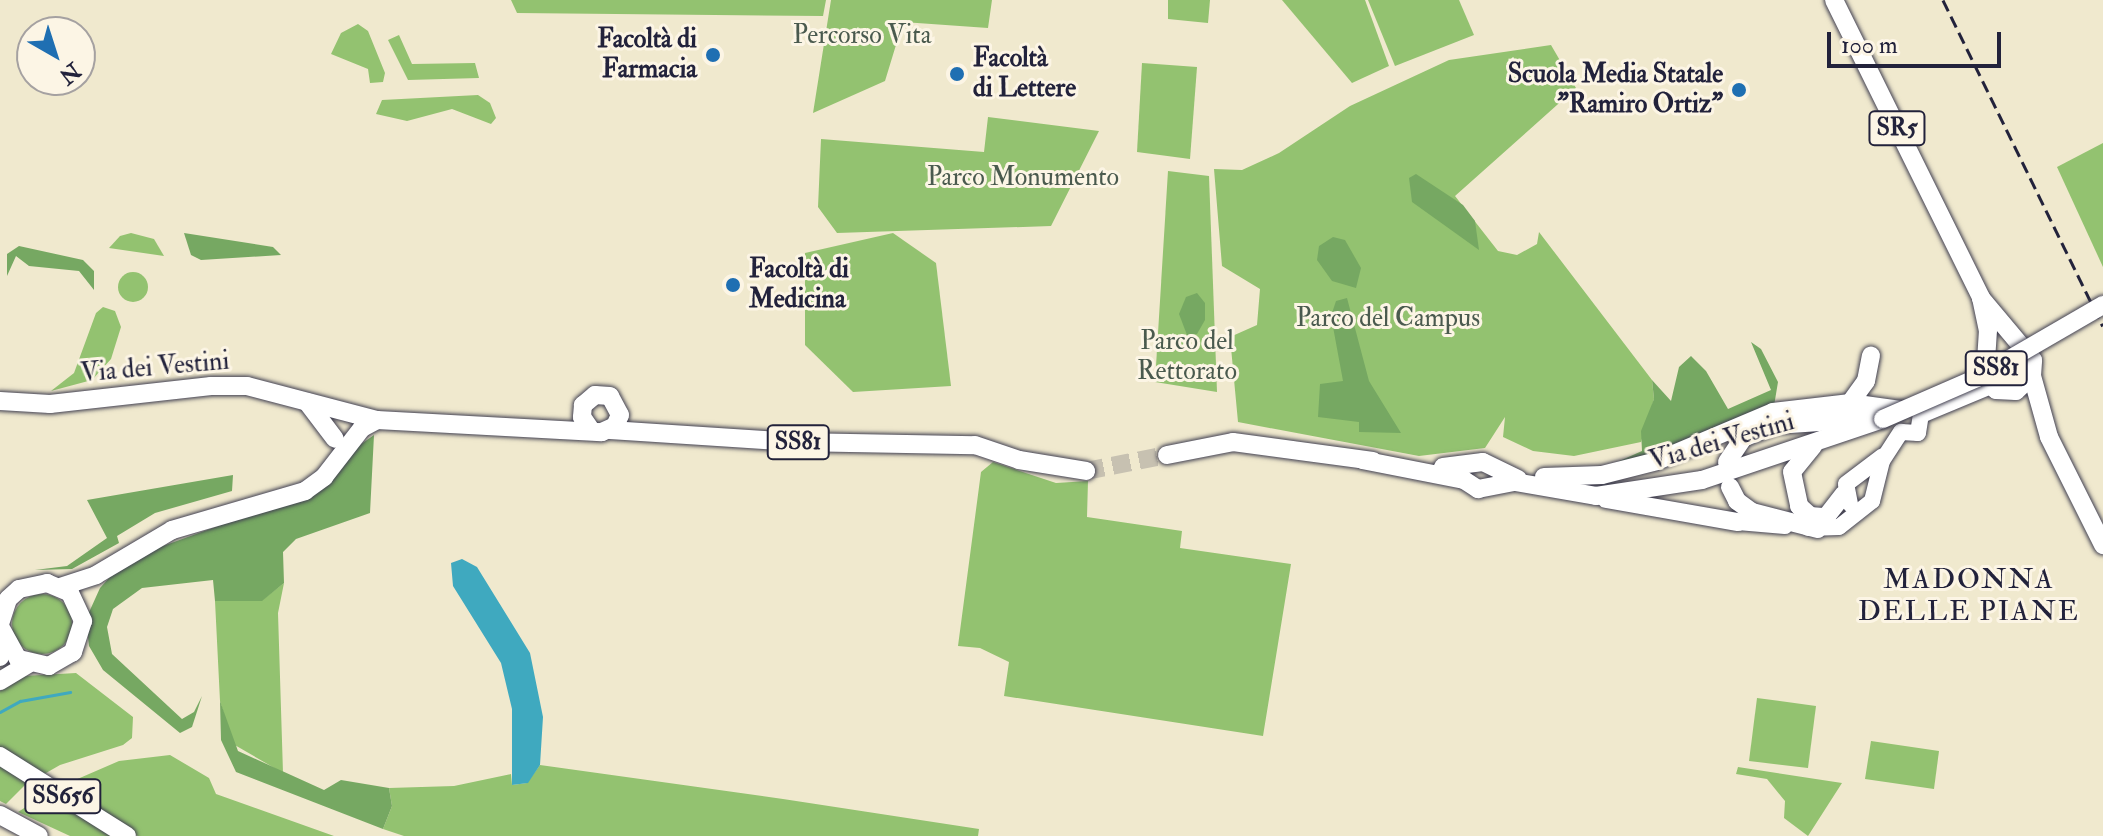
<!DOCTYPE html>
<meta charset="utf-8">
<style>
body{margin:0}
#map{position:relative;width:2103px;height:836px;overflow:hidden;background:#f0e9ce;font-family:"IM FELL Double Pica",serif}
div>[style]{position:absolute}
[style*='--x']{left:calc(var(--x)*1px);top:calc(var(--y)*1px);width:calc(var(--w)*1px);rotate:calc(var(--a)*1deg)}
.green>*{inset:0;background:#93c270}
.round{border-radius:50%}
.forest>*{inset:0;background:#76a862}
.water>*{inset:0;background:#3fa9bf}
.stream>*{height:3px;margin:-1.5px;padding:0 1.5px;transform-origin:1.5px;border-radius:1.5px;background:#3fa9bf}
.primary-tunnel>*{height:18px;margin-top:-9px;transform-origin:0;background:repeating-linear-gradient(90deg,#c7c1b1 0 18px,transparent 0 27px)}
.roads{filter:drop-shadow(0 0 2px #414051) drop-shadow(0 0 2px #414051)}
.secondary>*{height:16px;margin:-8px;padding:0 8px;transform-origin:8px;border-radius:8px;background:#fff}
.primary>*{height:18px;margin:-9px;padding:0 9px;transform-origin:9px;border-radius:9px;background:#fff}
.trunk>*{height:18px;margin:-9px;padding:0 9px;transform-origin:9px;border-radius:9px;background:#fff}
.rail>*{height:3px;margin-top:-1.5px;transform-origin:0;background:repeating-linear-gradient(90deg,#22223b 0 12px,transparent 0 18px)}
.bridges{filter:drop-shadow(0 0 2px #414051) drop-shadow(0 0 2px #414051)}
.primary-bridge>*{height:18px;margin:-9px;padding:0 9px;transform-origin:9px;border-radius:9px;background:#fff}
.dots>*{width:22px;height:22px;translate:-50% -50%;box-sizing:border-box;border:4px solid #fcf5e5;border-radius:50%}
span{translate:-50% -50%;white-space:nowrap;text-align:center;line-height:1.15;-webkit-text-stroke:6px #fcf5e5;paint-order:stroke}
.shield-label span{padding:2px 6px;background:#fcf5e5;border:2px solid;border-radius:6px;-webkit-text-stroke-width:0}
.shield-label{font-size:24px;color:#22223b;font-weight:700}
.park-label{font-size:26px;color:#4a5a4e}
.poi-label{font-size:26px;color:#22223b;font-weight:700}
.right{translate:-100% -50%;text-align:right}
.left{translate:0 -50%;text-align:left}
.street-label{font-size:26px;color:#22223b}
.neighbourhood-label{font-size:28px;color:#22223b;letter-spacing:2px}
.north{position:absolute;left:16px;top:16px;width:80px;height:80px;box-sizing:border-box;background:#fcf5e5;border:2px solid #a5a1a1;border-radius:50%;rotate:141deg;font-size:22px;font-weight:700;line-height:32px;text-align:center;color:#22223b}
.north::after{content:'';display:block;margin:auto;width:28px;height:36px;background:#1f6fb2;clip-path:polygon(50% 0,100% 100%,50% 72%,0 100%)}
.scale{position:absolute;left:1827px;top:32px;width:174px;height:36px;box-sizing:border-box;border:4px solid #22223b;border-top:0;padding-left:10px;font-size:24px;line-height:28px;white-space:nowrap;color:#22223b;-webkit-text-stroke:6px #fcf5e5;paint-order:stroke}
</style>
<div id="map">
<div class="green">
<i style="clip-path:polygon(511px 0,826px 0,823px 16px,517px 13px)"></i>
<i style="clip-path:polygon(831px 0,992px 0,988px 28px,903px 22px,885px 81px,813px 113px)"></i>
<i style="clip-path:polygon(1168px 0,1210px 0,1208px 23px,1168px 19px)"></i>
<i style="clip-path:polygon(1282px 0,1365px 0,1389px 66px,1352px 83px)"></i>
<i style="clip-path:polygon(1368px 0,1459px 0,1474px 35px,1395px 66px)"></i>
<i style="clip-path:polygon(358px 24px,368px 31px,385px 73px,383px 82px,370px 83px,368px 69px,331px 54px,341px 33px)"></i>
<i style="clip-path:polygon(399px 35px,412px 64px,475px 63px,479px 78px,408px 80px,388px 40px)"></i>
<i style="clip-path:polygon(1551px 45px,1576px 88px,1455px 196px,1498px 251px,1517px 255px,1537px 244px,1539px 232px,1652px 380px,1654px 399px,1641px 442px,1574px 456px,1533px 451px,1503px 437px,1505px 417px,1485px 448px,1419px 456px,1238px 422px,1230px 337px,1257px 325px,1260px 289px,1222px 266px,1214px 169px,1242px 170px,1279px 153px,1350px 106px,1449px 60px)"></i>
<i style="clip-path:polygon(1142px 63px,1197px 67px,1190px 159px,1137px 152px)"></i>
<i style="clip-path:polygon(478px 95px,490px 103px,496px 118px,491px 124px,452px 109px,407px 121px,376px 114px,382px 100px)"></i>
<i style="clip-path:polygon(988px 117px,1099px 131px,1051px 226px,837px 233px,818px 207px,821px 139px,984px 152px)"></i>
<i style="clip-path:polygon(2103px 143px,2103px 267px,2057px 167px)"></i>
<i style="clip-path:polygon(1168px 171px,1209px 176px,1217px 392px,1155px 382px)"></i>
<i style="clip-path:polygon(131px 233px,154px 239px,164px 256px,109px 248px,120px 236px)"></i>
<i style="clip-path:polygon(893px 233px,936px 263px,951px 386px,853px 392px,805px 345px,805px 253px)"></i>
<i class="round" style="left:118px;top:272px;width:30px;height:30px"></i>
<i style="clip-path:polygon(103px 307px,115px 311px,121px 327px,111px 359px,92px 380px,51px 391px,74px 373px,96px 313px)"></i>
<i style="clip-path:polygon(993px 462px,1056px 483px,1088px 481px,1087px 517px,1182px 531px,1180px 548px,1291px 564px,1263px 736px,1004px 696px,1009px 662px,980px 648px,958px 646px,981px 472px)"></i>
<i style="clip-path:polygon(284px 583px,278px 613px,283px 773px,233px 744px,220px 701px,215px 601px,261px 601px)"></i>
<i class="round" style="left:12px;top:594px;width:60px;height:60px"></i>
<i style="clip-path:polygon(76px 673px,133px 717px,132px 738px,123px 745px,60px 765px,25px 785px,6px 804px,0 801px,0 691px,24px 676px)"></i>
<i style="clip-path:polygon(1757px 698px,1816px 706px,1808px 768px,1749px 761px)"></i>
<i style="clip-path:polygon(1871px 741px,1939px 751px,1934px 789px,1865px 779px)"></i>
<i style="clip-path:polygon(170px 755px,209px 778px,216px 794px,334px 836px,138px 836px,59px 787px,119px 761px)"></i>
<i style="clip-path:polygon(540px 765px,783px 799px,979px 829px,978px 836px,404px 836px,383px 829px,392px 806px,389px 788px,454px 786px,511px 774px,512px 785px,527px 783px)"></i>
<i style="clip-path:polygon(1738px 767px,1842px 783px,1808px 836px,1784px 818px,1785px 801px,1767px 779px,1736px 774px)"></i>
<i style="clip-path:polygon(46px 794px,113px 836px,70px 836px,18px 812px)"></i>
</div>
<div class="forest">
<i style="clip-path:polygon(1416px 174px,1463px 205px,1475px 221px,1479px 250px,1412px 202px,1409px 178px)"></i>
<i style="clip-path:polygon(184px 233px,273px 247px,281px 255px,201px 260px,191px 255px)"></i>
<i style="clip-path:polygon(1333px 237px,1345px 240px,1361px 268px,1356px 288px,1332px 281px,1317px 260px,1319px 246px)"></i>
<i style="clip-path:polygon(19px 246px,83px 260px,94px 271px,94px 290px,79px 271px,29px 266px,16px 256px,7px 276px,7px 254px)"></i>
<i style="clip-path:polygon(1197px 293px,1205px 303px,1205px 320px,1197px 334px,1187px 335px,1179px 314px,1186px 297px)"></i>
<i style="clip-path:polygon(1347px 298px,1369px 381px,1401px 433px,1359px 432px,1359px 422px,1318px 417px,1320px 384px,1343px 381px,1331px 316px,1336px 301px)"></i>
<i style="clip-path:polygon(1751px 342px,1761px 349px,1778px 382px,1774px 406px,1697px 441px,1606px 467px,1642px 451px,1641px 431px,1654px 399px,1652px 380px,1671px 401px,1679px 367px,1691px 356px,1706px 371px,1728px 409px,1771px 390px)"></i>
<i style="clip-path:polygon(374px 435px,370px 513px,296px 539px,283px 552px,284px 583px,262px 601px,215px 601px,213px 580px,142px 588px,113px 609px,107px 627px,112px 654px,182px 719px,194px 712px,202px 696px,192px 727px,180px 733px,103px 670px,89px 646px,86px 619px,100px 588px,110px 577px,152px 550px,325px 487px,357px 447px)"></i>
<i style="clip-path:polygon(233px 475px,232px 491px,155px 513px,117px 536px,119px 543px,72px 569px,35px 570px,67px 566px,107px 538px,87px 500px)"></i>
<i style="clip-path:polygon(220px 701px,238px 751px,324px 790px,341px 780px,389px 788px,392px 806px,383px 829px,236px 772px,221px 740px)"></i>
</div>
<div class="water">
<i style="clip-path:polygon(462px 559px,477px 567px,530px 653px,543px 717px,540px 765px,528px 783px,512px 785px,512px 709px,501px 663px,453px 586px,451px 563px)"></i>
</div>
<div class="stream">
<i style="--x:0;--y:712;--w:23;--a:-29"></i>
<i style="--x:20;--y:701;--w:51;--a:-10.2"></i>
</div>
<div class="primary-tunnel">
<i style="--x:1086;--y:471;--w:83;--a:-11.2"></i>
</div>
<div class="roads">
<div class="secondary">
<i style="--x:1921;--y:415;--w:76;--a:-22.5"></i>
<i style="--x:1901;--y:432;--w:17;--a:3"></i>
<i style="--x:1918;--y:433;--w:18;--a:-81"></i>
<i style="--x:1850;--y:504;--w:20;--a:-101"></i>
<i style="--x:1846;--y:484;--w:46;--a:-37.1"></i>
<i style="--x:1738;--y:522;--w:47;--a:4.9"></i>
<i style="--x:1808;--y:528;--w:31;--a:-2"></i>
<i style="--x:1839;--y:527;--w:42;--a:-38.2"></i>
<i style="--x:1872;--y:501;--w:41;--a:-76"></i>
<i style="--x:1882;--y:461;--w:35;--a:-57"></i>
</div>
<div class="primary">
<i style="--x:1834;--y:0;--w:332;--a:63.7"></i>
<i style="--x:1981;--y:298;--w:33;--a:78"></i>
<i style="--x:1988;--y:330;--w:47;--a:93.7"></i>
<i style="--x:1985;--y:377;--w:17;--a:50"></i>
<i style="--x:1996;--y:390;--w:20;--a:3"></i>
<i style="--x:2016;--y:391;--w:22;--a:-43"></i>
<i style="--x:2032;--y:376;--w:16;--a:-86"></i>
<i style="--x:2033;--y:360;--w:81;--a:-130"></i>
<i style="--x:2032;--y:376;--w:63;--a:74.4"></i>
<i style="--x:2049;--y:437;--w:121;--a:63.4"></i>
<i style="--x:0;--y:401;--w:50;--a:3.4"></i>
<i style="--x:50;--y:404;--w:162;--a:-6.4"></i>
<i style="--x:211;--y:386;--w:36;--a:0"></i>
<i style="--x:247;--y:386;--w:134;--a:14.7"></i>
<i style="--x:377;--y:420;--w:225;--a:3.1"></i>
<i style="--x:602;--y:432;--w:14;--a:-25"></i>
<i style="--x:615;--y:426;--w:12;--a:-66"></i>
<i style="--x:620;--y:415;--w:21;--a:-118"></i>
<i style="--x:610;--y:396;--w:15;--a:-176"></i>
<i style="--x:595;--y:395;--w:16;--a:140"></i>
<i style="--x:583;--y:405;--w:12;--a:95"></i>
<i style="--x:582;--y:417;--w:16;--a:55"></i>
<i style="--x:307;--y:402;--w:46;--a:52.9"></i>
<i style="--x:1850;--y:403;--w:27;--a:-54"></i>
<i style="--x:1866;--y:381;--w:26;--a:-79"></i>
<i style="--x:610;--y:430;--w:185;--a:3.7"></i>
<i style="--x:795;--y:442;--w:180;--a:1"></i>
<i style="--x:975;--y:445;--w:46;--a:18.8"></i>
<i style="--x:1019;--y:460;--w:68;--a:9.3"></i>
<i style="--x:1813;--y:446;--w:33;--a:129"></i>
<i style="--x:1792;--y:472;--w:35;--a:78"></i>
<i style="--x:1799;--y:506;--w:15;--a:42"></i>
<i style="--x:1810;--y:516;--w:16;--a:4"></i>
<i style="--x:1826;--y:517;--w:29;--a:-52"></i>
<i style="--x:1167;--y:455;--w:67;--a:-11.1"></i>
<i style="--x:1233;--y:442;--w:141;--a:7.7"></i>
<i style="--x:1362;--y:460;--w:104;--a:11.1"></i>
<i style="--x:1464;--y:480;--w:17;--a:33"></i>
<i style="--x:1478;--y:489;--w:38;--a:-11"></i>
<i style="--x:1515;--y:482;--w:82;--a:9.8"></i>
<i style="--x:1596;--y:496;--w:107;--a:-8.6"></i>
<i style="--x:1702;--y:480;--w:191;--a:-18.6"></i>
<i style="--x:1727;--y:462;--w:29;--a:-56"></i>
<i style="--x:1743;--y:438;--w:35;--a:-22"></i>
<i style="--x:1775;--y:425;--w:89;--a:-3.9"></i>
<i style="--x:1443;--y:467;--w:40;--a:-7.1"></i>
<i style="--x:1483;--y:462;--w:39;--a:26"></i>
<i style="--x:1544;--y:477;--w:58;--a:-2"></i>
<i style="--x:1602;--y:475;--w:57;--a:-14.3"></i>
<i style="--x:1657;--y:461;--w:126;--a:-22.9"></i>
<i style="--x:1773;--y:412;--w:78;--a:-6.7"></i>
<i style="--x:1850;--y:403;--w:51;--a:7.8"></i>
<i style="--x:1730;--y:487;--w:16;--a:63"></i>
<i style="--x:1737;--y:501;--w:19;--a:36"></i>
<i style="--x:1752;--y:512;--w:68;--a:14.4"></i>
<i style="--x:1606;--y:499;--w:134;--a:9.9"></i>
<i style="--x:60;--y:587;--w:38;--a:-18"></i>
<i style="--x:96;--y:575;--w:88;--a:-30.6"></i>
<i style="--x:172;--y:530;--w:139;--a:-16.3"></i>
<i style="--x:305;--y:491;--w:24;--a:-36"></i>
<i style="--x:324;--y:477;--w:62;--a:-52.2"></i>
<i style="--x:362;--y:428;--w:17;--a:-28"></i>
<i style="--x:0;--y:624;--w:26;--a:-72"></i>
<i style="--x:8;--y:599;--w:15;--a:-42"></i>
<i style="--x:19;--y:589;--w:29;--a:-12"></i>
<i style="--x:47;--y:583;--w:25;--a:23"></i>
<i style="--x:70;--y:593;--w:31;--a:65"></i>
<i style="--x:83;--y:621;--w:33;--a:108"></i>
<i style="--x:73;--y:652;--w:28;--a:150"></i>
<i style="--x:49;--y:666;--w:32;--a:-167"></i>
<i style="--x:18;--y:659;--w:37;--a:-119"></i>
</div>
<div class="trunk">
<i style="--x:0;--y:657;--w:17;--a:-80"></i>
<i style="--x:0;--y:681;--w:33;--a:-31"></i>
<i style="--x:0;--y:756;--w:150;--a:32.2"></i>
<i style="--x:0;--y:815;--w:44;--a:28.3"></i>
</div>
</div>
<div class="rail">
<i style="--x:1943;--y:0;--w:363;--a:63.9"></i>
</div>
<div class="bridges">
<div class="primary-bridge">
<i style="--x:1883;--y:419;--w:103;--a:-23.6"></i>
<i style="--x:1977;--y:378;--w:146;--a:-30.1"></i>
</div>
</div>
<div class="dots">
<i style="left:713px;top:55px;background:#1f6fb2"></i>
<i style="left:957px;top:74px;background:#1f6fb2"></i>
<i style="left:1739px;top:90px;background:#1f6fb2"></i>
<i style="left:733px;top:285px;background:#1f6fb2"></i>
</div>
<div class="shield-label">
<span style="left:1897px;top:128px">SR5</span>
<span style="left:1996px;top:368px">SS81</span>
<span style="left:798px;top:442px">SS81</span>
<span style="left:63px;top:796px">SS656</span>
</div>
<div class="park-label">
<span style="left:862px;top:36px">Percorso Vita</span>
<span style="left:1023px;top:178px">Parco Monumento</span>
<span style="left:1388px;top:319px">Parco del Campus</span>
<span style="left:1187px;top:357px">Parco del<br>Rettorato</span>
</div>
<div class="poi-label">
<span class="right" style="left:697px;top:55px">Facoltà di<br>Farmacia</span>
<span class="left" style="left:973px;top:74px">Facoltà<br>di Lettere</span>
<span class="right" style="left:1723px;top:90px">Scuola Media Statale<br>"Ramiro Ortiz"</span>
<span class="left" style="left:749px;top:285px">Facoltà di<br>Medicina</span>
</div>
<div class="street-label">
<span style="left:155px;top:368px;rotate:-5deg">Via dei Vestini</span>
<span style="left:1722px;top:442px;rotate:-16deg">Via dei Vestini</span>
</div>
<div class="neighbourhood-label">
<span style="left:1969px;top:596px">MADONNA<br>DELLE PIANE</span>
</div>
<div class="north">N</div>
<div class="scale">100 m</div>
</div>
